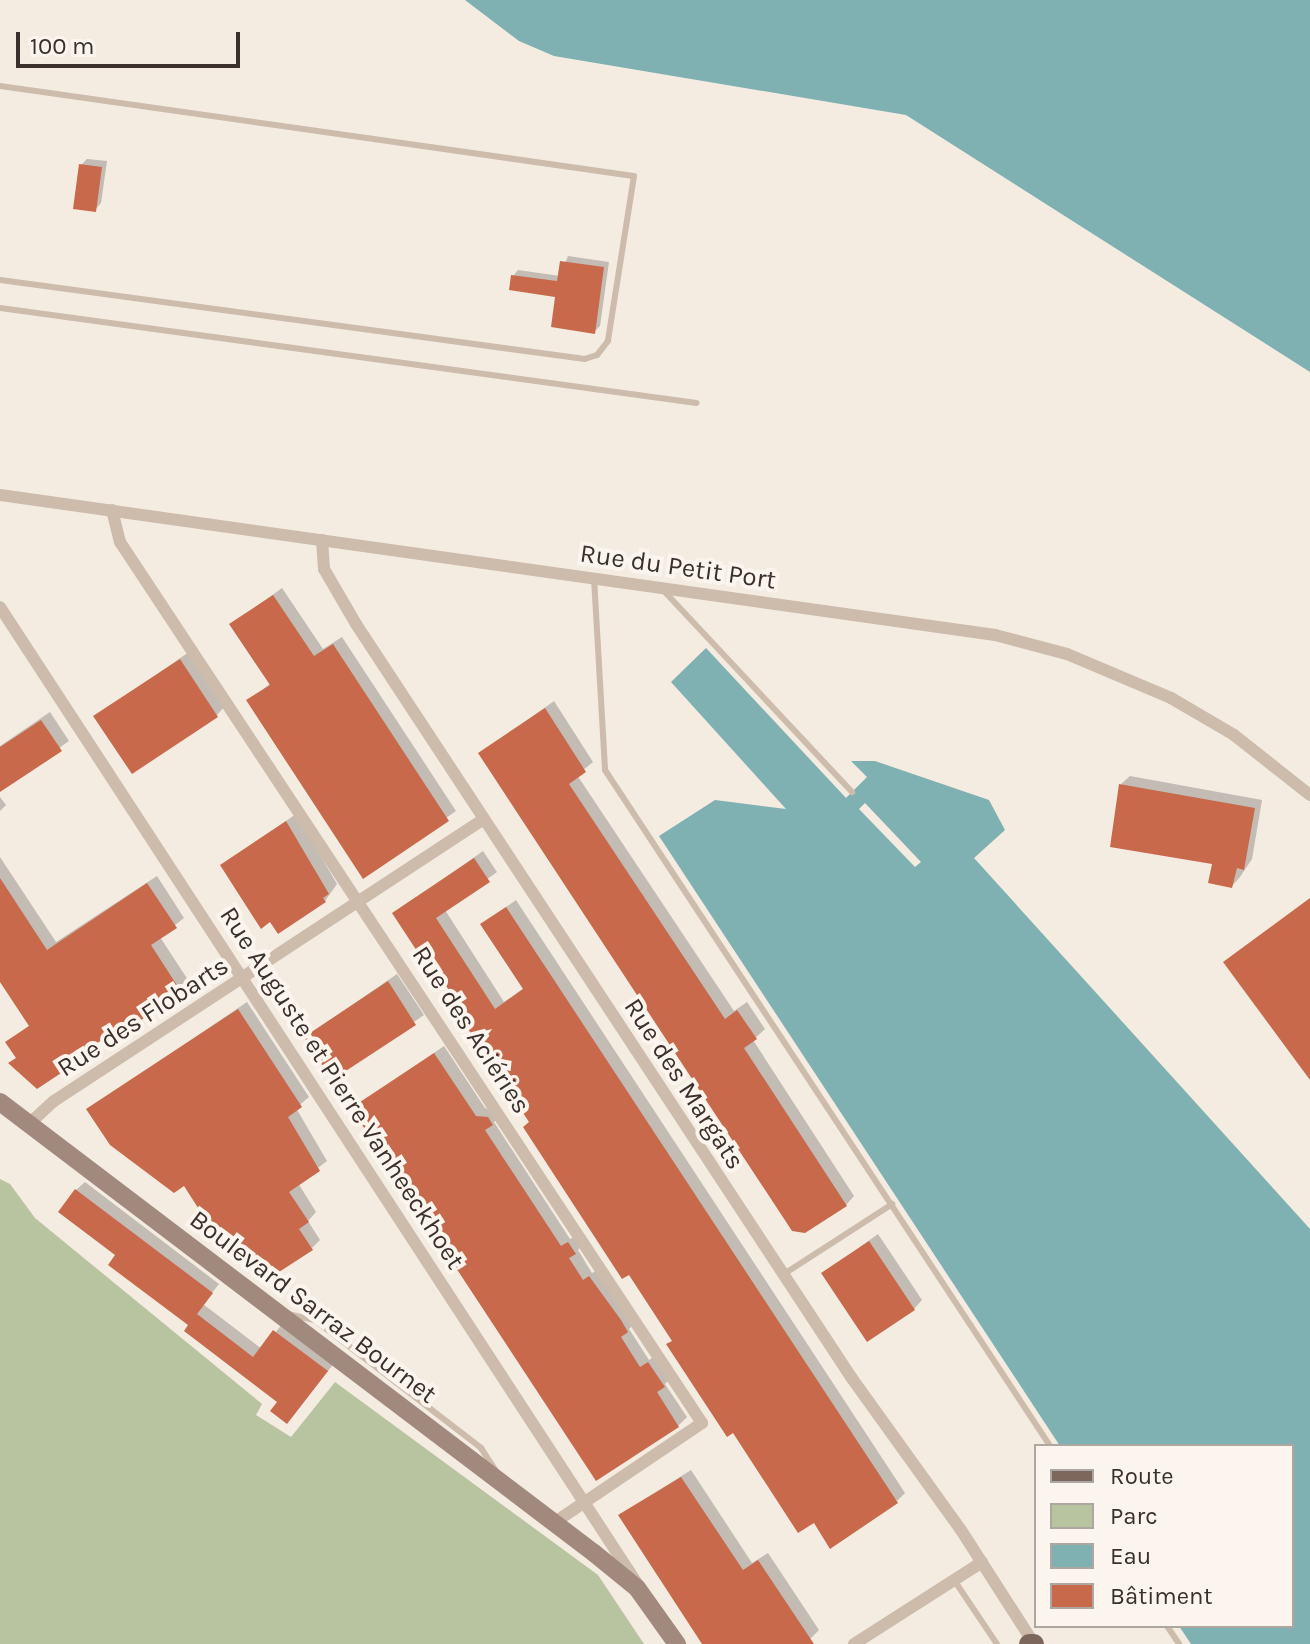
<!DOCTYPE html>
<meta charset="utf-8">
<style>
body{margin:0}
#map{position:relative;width:1310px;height:1644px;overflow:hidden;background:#f4ebe1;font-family:Karla,sans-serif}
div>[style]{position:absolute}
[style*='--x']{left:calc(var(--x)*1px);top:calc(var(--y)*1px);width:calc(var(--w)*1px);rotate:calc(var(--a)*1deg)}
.green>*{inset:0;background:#b8c4a0}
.water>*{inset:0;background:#7fb0b2}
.pier>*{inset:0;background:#f4ebe1}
.shadow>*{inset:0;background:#0003}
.building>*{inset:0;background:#c8694b}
.lane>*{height:6px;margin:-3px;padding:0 3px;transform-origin:3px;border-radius:3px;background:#cdbbac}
.street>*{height:12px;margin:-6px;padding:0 6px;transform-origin:6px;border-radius:6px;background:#cdbbac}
.secondary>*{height:18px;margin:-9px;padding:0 9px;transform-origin:9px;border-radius:9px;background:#a18a7d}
.primary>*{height:20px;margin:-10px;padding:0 10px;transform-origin:10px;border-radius:10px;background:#7d675c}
span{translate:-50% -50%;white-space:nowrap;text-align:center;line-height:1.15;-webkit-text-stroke:8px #fbf5ee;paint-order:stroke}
.street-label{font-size:26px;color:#3b302b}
.legend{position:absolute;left:1034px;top:1444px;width:260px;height:184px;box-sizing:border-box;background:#fbf5ee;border:2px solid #aea6a0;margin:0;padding:10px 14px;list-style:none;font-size:24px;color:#3b302b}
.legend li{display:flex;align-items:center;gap:16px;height:40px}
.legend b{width:40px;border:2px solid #aea6a0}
.scale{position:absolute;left:16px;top:32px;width:224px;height:36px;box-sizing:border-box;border:4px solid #3b302b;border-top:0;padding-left:10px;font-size:24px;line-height:28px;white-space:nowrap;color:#3b302b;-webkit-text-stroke:6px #fbf5ee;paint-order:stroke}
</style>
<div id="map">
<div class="green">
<i style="clip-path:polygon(0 1179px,10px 1184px,35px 1218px,262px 1404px,256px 1415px,291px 1437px,335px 1382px,598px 1575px,644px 1644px,0 1644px)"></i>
</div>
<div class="water">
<i style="clip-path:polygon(465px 0,1310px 0,1310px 372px,906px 115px,554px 56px,519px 41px)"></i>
<i style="clip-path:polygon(706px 648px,846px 798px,867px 777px,851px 761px,875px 761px,989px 800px,1005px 830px,974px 858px,1310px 1229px,1310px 1644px,1191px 1644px,1179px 1626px,1292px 1626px,1292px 1446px,1060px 1446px,659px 836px,715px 800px,786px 809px,671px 682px)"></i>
</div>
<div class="pier">
<i style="clip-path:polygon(865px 803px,921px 862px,915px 867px,859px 809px)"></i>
</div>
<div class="shadow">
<i style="clip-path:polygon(87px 159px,107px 161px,101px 203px,95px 210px,81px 165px)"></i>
<i style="clip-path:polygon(568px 256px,609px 262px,600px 326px,594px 332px,557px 295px,513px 276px,518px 270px,560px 276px)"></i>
<i style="clip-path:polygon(282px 588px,323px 649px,342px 637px,456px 811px,363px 876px,248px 701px,271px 683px,232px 624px)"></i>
<i style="clip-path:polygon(189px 652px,225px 706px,217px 715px,95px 717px)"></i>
<i style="clip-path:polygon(554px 701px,593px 762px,577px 775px,734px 1011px,747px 1002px,765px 1029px,753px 1040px,854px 1196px,846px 1205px,481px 753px)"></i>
<i style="clip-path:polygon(50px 712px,69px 741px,0 790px,0 746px)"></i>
<i style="clip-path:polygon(1130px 776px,1262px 800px,1252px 859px,1240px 877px,1232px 886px,1214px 863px,1121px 784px)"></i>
<i style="clip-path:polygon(0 797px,6px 805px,0 811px)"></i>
<i style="clip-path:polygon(296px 814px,337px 884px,325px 901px,278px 931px,223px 865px)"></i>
<i style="clip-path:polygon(483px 851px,497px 872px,445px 910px,504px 1002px,524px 988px,482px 924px,516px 900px,905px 1493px,897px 1501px,674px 1339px,395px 913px)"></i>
<i style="clip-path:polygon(0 857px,56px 942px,157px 876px,184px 918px,160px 937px,190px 983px,37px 1086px,8px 1042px,30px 1025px,0 979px)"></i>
<i style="clip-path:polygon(397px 974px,424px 1015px,333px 1078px,306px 1037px)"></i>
<i style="clip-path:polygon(247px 1002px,309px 1097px,296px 1108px,327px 1161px,298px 1183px,316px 1212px,308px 1221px,320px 1240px,312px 1248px,184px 1183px,89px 1109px)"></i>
<i style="clip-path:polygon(444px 1046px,485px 1108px,500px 1115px,494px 1122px,570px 1239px,577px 1235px,583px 1244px,578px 1250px,592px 1273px,599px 1269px,636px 1322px,629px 1329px,649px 1360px,657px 1354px,672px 1377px,665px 1384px,687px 1417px,678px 1426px,353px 1109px)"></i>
<i style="clip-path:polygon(85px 1182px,219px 1284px,203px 1304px,262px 1349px,283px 1323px,335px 1362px,295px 1413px,118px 1255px,76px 1190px)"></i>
<i style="clip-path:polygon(878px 1234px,922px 1300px,914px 1309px,824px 1273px)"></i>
<i style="clip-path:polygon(691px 1470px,752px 1563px,768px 1553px,819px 1630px,810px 1639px,802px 1644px,705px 1644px,620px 1515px)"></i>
</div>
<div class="building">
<i style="clip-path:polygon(79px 164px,102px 167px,96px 212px,73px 209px)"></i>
<i style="clip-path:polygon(560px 261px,604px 267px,595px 334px,551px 327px,555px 297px,509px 290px,511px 275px,557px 281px)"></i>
<i style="clip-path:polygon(273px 595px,314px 656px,333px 644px,449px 821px,363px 879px,246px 700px,270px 685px,229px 624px)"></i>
<i style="clip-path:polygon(180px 659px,218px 717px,132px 774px,93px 716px)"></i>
<i style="clip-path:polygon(545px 708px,586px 772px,569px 784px,725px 1019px,737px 1010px,757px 1039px,744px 1048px,847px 1206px,805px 1233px,792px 1231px,478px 753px)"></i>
<i style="clip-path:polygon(41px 720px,62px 751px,0 792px,0 747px)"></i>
<i style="clip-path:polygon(1119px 784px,1255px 808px,1244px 870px,1237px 868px,1232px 888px,1208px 883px,1212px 864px,1110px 847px)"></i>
<i style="clip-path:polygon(286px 821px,329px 894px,323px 898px,326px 902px,278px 934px,270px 922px,261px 929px,220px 865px)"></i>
<i style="clip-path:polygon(474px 858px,490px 882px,436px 918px,495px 1009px,523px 989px,480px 924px,506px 907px,898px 1503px,830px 1549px,814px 1523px,798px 1533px,733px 1433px,727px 1437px,666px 1344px,672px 1341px,629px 1275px,622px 1279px,523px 1127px,529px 1122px,392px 913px)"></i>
<i style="clip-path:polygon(0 878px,47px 950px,147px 883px,177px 928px,151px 945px,182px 993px,37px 1089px,8px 1063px,16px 1058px,5px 1042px,29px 1026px,0 982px)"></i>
<i style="clip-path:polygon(1310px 898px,1310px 1080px,1223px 962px)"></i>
<i style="clip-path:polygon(388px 981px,416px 1025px,332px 1080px,304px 1037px)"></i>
<i style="clip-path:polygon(238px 1009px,302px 1107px,288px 1117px,320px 1171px,289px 1192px,309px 1222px,299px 1229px,313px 1250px,279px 1272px,202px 1214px,184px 1186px,174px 1193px,110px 1145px,86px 1109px)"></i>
<i style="clip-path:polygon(434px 1053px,476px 1116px,488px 1117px,493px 1125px,485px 1130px,561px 1246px,568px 1242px,576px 1254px,569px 1258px,583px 1280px,589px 1276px,621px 1320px,628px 1332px,621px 1337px,640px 1367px,648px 1362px,665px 1387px,657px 1392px,679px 1427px,596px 1481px,351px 1108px)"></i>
<i style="clip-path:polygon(75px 1189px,213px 1293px,197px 1314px,253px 1357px,273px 1330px,328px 1371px,287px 1424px,270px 1411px,277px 1402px,184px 1331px,188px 1325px,108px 1265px,115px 1255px,58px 1212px)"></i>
<i style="clip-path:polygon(869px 1241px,915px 1310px,867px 1342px,821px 1273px)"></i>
<i style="clip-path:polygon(681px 1477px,743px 1570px,758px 1560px,814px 1644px,702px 1644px,618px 1515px)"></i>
</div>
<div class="lane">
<i style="--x:0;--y:86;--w:640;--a:8.08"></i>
<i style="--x:634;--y:176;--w:167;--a:99"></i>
<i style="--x:608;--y:341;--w:18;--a:128"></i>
<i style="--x:597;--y:355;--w:13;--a:162"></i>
<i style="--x:585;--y:359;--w:590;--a:-172.31"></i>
<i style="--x:0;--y:308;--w:703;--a:7.76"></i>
<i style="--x:594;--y:578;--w:192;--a:86.7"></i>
<i style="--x:605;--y:770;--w:809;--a:56.64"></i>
<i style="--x:663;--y:590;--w:277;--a:46.9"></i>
<i style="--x:784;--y:1274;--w:129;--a:-32.9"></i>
<i style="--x:288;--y:1314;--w:28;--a:13"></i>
<i style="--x:315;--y:1320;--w:210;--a:37.6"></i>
<i style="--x:481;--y:1448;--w:27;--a:57"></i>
<i style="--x:954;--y:1580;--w:77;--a:56.1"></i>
<i style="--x:1167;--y:1626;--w:22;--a:56"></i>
</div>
<div class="street">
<i style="--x:0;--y:495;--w:1005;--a:8.01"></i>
<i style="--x:995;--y:635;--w:74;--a:14.8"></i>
<i style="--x:1067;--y:654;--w:113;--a:22.9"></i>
<i style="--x:1171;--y:698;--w:73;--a:30.4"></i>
<i style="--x:1234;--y:735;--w:97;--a:38.3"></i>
<i style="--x:112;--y:510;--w:33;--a:76"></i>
<i style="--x:120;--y:542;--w:1056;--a:56.55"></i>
<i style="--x:702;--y:1423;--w:179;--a:146"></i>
<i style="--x:322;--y:540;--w:29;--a:86"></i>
<i style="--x:324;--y:569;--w:64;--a:59.8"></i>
<i style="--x:356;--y:624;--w:901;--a:56.68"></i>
<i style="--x:851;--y:1377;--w:188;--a:54.3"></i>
<i style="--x:961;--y:1530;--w:133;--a:57.3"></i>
<i style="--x:0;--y:607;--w:1164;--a:56.88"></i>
<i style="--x:29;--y:1124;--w:34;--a:-43"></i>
<i style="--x:54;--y:1101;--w:514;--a:-33.26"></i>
<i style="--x:854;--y:1644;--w:152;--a:-32.6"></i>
</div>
<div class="secondary">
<i style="--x:0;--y:1102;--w:746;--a:37.21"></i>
<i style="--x:594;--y:1553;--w:55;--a:39.1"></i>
<i style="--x:637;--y:1588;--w:69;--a:54.5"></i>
</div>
<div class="primary">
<i style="--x:1029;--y:1644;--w:5;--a:0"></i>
</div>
<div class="street-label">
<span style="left:678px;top:567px;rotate:8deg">Rue du Petit Port</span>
<span style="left:143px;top:1017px;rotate:-33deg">Rue des Flobarts</span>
<span style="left:471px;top:1030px;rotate:57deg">Rue des Aciéries</span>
<span style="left:684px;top:1084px;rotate:57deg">Rue des Margats</span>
<span style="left:342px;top:1088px;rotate:57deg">Rue Auguste et Pierre Vanheeckhoet</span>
<span style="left:313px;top:1307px;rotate:37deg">Boulevard Sarraz Bournet</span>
</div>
<ul class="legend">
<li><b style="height:10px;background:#7d675c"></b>Route</li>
<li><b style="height:22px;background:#b8c4a0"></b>Parc</li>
<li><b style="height:22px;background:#7fb0b2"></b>Eau</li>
<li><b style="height:22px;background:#c8694b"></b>Bâtiment</li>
</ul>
<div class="scale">100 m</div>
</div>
